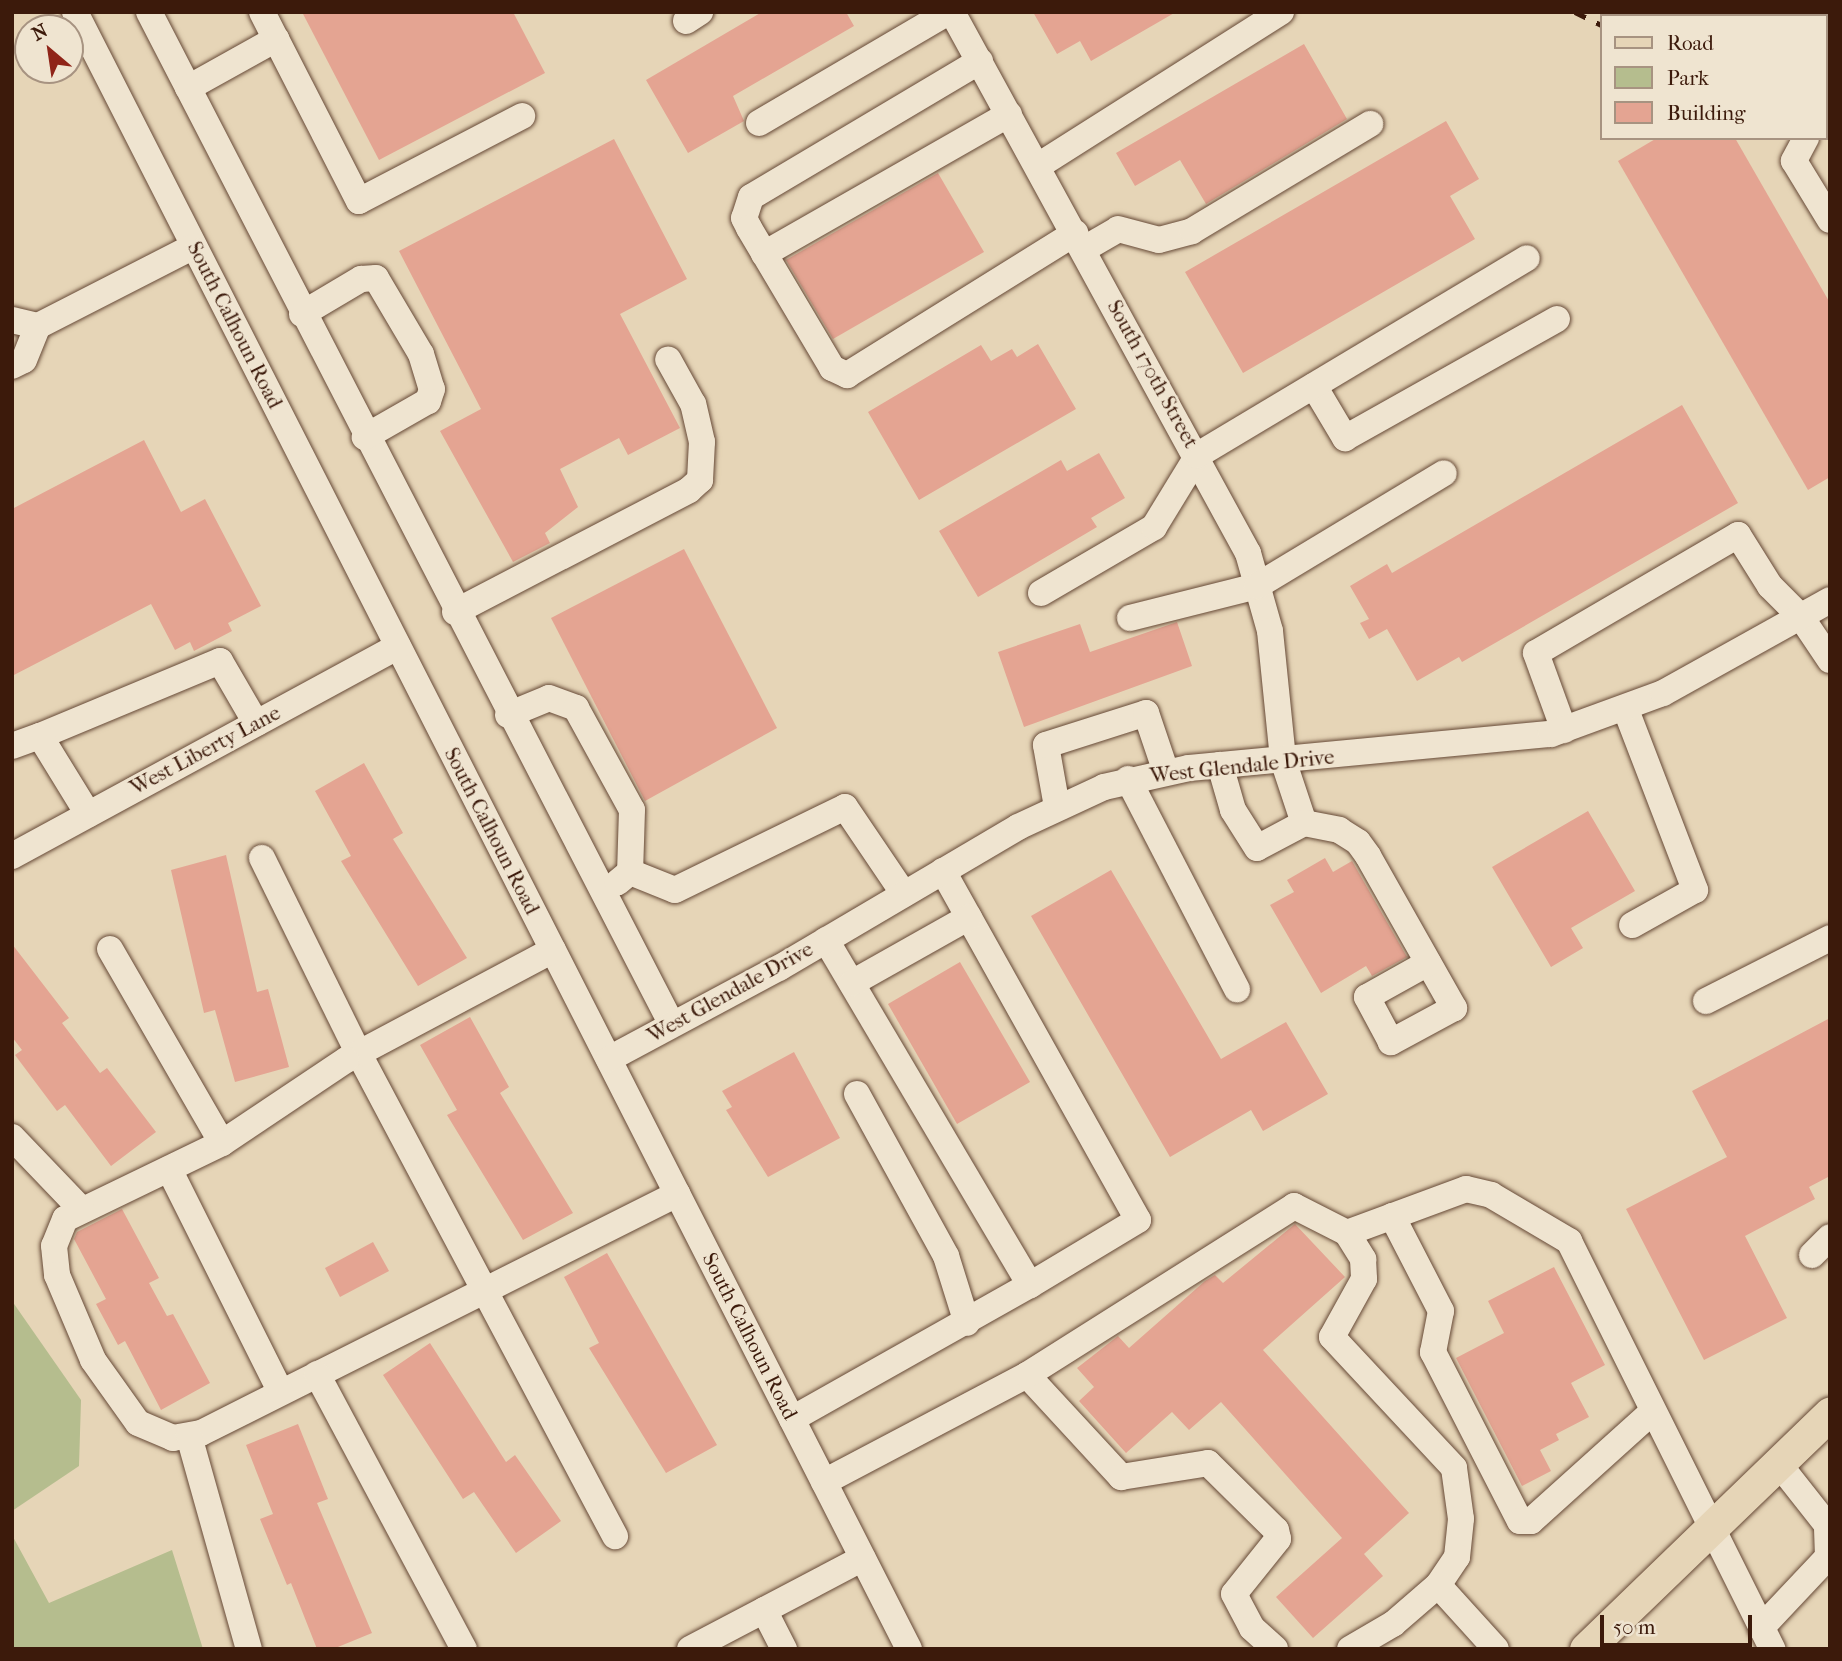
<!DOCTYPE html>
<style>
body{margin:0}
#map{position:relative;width:1842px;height:1661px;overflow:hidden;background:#e6d5b7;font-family:"IM FELL French Canon",serif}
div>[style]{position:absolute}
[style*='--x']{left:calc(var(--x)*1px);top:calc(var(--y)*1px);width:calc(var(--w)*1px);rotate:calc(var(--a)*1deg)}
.green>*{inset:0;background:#b5bd8e}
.building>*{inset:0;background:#e4a492}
.roads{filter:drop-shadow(0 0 2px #664936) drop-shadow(0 0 2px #664936)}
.minor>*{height:26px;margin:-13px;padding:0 13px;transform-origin:13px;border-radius:13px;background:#efe4d0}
.major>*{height:33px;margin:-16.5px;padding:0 16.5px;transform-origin:16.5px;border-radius:16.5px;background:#e6d5b7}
.rail>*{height:5px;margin-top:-2.5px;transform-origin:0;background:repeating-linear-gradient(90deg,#3c1a0b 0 12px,transparent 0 24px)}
span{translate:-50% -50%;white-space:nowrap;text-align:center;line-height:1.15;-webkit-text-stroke:5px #efe4d0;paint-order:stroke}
.street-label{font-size:21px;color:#3c1a0b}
.frame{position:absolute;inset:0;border:14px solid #3c1a0b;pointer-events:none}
.legend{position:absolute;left:1600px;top:14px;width:228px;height:126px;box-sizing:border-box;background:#efe4d0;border:2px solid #a79381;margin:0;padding:9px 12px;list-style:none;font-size:21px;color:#3c1a0b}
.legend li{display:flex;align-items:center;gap:14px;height:35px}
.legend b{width:35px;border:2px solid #a79381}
.north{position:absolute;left:14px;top:14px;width:70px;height:70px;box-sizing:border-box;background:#efe4d0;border:2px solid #a79381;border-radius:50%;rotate:331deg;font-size:19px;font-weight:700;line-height:28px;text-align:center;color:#3c1a0b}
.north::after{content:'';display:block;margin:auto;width:24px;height:32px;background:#8f2418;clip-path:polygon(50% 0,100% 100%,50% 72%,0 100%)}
.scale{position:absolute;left:1600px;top:1615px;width:152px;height:32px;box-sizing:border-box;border:4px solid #3c1a0b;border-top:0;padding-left:9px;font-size:21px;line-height:24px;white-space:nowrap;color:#3c1a0b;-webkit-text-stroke:5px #efe4d0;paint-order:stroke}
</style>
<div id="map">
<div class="green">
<i style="clip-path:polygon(12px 1301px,81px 1400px,79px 1466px,12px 1511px)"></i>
<i style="clip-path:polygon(12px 1535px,49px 1603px,172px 1550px,203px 1649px,12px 1649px)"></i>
</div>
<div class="building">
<i style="clip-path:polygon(302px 12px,513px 12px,545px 73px,379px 160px)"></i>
<i style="clip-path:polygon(762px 12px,846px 12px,854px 26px,733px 96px,744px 121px,688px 153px,646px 80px)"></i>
<i style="clip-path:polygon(1033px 12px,1176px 12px,1091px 61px,1080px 41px,1057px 54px)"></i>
<i style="clip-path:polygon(1304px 44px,1347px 119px,1206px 204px,1180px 160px,1135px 186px,1116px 153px)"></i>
<i style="clip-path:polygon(1446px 121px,1479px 179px,1450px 196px,1475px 239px,1243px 373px,1185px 272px)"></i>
<i style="clip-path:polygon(1657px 138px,1735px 138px,1830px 303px,1830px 477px,1808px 490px,1618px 161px)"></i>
<i style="clip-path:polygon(614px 139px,687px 279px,620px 314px,680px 428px,628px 455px,619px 438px,560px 469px,578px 507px,545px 533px,550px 543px,513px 562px,440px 431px,481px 409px,399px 251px)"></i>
<i style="clip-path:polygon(938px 173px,984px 252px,833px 339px,786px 260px)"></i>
<i style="clip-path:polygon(1038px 344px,1076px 409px,919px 500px,868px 412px,981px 345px,991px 361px,1012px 349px,1017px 357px)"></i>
<i style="clip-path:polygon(1682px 405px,1738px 503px,1462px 662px,1459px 657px,1417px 681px,1387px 629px,1369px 639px,1360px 623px,1369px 619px,1350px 586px,1387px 564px,1392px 573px)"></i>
<i style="clip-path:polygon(144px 440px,181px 512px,205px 499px,261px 606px,228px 623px,232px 631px,194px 651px,190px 642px,175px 650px,151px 604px,12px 676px,12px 509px)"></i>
<i style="clip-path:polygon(1099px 453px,1125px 498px,1091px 518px,1097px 527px,978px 597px,939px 531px,1061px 460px,1067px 471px)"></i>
<i style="clip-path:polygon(684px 549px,777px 728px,645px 801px,551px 618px)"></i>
<i style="clip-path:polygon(1177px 622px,1192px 666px,1024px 727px,998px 652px,1080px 624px,1090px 652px)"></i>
<i style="clip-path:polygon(364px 763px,403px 833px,393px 839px,467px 958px,418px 986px,341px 861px,351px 856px,315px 791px)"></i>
<i style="clip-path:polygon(1588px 811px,1635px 891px,1571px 928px,1583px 948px,1551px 967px,1492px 867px)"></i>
<i style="clip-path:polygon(226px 855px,257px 992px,268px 989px,289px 1067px,235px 1082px,215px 1010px,204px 1013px,171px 870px)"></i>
<i style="clip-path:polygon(1325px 858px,1333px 872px,1352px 861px,1407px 957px,1372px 976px,1366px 966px,1321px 993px,1270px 905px,1294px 892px,1287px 880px)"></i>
<i style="clip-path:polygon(1111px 870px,1221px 1059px,1286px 1022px,1328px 1094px,1263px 1131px,1251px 1110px,1170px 1157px,1031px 916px)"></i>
<i style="clip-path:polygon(12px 944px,69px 1018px,62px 1023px,100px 1073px,107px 1068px,156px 1132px,111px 1166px,65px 1105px,57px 1111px,15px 1055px,22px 1050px,12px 1037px)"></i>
<i style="clip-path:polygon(960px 962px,1030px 1082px,957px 1124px,888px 1004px)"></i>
<i style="clip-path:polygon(470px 1017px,509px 1087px,500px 1093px,573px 1213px,523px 1240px,447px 1115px,457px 1110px,420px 1045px)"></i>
<i style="clip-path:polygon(1830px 1018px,1830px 1176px,1809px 1187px,1815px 1199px,1745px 1236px,1787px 1318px,1704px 1360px,1626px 1209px,1727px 1157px,1692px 1091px)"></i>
<i style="clip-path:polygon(794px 1052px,840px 1138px,768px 1177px,726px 1110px,732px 1107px,722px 1091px)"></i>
<i style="clip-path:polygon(122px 1209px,159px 1278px,149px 1283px,167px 1316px,173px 1314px,210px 1383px,161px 1410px,125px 1341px,118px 1345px,96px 1304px,106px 1299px,74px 1239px,77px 1232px)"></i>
<i style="clip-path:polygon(1295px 1224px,1345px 1277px,1263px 1350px,1409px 1513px,1364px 1554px,1383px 1576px,1313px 1638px,1276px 1597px,1342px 1538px,1221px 1402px,1189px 1430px,1172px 1412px,1126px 1453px,1079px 1401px,1094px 1387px,1077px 1368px,1118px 1336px,1129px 1348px,1205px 1281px,1215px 1275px,1223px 1283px)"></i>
<i style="clip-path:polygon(373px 1242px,389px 1271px,340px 1297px,325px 1268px)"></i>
<i style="clip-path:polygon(607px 1253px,717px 1445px,666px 1473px,589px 1348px,599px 1343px,564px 1277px)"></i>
<i style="clip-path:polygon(1554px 1267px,1605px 1365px,1571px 1383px,1589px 1417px,1556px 1434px,1559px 1440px,1540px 1450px,1551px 1471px,1522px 1486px,1456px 1358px,1504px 1333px,1488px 1301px)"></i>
<i style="clip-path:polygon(430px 1343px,506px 1462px,515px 1455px,561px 1521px,516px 1553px,474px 1492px,463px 1499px,383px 1375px)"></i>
<i style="clip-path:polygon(298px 1424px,328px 1499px,317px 1503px,372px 1633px,333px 1649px,317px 1649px,291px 1583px,287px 1585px,260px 1519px,273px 1514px,246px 1445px)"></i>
</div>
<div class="roads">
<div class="minor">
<i style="--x:75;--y:12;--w:1837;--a:63"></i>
<i style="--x:149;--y:12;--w:1138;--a:62.69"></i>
<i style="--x:262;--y:12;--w:30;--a:63"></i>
<i style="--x:952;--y:12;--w:617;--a:61.32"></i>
<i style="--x:1248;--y:553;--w:81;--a:74.2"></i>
<i style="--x:1270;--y:631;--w:130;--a:84.2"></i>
<i style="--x:1283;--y:760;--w:66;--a:71.6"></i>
<i style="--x:1304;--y:823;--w:53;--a:152"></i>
<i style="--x:1257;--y:848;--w:45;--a:-122.3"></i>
<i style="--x:1233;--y:810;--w:47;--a:-106.1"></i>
<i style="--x:686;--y:21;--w:17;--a:-33"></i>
<i style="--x:980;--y:61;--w:266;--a:149.3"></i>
<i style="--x:751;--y:197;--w:22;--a:108"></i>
<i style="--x:744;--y:218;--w:11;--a:63"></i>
<i style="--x:749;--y:228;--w:163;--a:59.3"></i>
<i style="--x:832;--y:368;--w:17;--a:25"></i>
<i style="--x:847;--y:375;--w:269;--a:-31.9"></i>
<i style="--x:188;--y:88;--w:101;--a:-29.1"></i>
<i style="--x:276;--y:39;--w:182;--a:62.9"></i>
<i style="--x:359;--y:201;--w:184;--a:-27.5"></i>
<i style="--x:1826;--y:107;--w:4;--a:-27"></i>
<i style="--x:759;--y:123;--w:219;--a:-30.4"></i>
<i style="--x:1806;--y:138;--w:26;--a:118"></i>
<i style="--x:1794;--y:161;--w:69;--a:58.6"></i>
<i style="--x:1038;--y:166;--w:288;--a:-32.4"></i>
<i style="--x:1084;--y:249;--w:39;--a:-30"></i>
<i style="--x:1118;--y:229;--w:42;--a:15"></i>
<i style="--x:1159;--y:240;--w:34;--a:-15"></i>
<i style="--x:1192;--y:231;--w:208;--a:-31"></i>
<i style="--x:764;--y:254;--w:282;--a:-29.7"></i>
<i style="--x:302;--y:314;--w:69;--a:-30.7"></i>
<i style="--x:361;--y:279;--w:15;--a:-4"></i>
<i style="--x:376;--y:278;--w:88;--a:59.4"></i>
<i style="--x:421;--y:354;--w:37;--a:73"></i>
<i style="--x:432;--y:389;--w:13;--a:108"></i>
<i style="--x:428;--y:401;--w:73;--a:150.3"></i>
<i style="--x:12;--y:320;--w:27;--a:13"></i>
<i style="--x:38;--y:326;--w:175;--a:-27.1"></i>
<i style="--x:12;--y:366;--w:13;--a:-27"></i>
<i style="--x:24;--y:360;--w:37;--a:-68"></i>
<i style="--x:1314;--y:386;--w:61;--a:59.2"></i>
<i style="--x:1345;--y:438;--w:243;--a:-29.3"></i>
<i style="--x:1041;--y:593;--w:131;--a:-30.3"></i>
<i style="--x:1154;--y:527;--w:84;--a:-58.6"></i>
<i style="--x:1198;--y:455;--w:383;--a:-30.9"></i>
<i style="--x:455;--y:612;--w:264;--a:-27.5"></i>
<i style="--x:689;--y:490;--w:15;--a:-42"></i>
<i style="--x:700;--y:480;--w:38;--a:-87"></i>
<i style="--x:702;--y:442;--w:39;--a:-103"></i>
<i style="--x:693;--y:404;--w:51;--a:-119.1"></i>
<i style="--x:1130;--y:618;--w:131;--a:-14.1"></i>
<i style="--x:1257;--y:586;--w:218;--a:-31.1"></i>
<i style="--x:1626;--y:710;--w:193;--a:69"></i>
<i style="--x:1695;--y:890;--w:72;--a:150.9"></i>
<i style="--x:508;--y:715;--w:44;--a:-22.5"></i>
<i style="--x:549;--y:698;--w:29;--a:20"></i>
<i style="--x:576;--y:708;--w:116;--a:61.2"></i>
<i style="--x:632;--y:810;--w:62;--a:91.8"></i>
<i style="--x:630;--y:872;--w:16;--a:140"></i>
<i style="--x:1564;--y:730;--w:82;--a:-110"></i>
<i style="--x:1536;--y:653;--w:234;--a:-30.3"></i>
<i style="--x:1738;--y:535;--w:60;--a:57.9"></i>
<i style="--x:1770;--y:586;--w:44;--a:45"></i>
<i style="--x:1801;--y:617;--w:52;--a:56"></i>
<i style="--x:40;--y:736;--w:195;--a:-22.6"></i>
<i style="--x:220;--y:661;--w:72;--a:59.9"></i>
<i style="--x:12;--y:746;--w:30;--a:-20"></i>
<i style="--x:40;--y:736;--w:92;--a:58.4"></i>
<i style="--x:1128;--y:779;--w:237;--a:62.6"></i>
<i style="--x:1057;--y:807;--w:63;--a:-100.1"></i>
<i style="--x:1046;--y:745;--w:105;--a:-17.7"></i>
<i style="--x:1146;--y:713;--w:62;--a:71.3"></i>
<i style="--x:1304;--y:823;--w:36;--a:11"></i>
<i style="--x:1339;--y:830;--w:22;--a:32"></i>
<i style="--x:1358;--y:842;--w:17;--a:54"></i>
<i style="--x:1368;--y:856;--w:175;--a:60.5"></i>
<i style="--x:1454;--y:1008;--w:72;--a:151.6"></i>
<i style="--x:1391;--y:1042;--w:51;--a:-118.1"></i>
<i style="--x:1367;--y:997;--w:70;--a:-29.1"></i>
<i style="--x:12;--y:856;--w:439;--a:-28.5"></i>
<i style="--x:262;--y:858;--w:219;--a:63.7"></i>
<i style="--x:359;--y:1054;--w:546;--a:62.03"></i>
<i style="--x:630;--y:872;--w:48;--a:21.8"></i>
<i style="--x:675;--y:890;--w:189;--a:-26"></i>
<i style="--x:845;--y:807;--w:105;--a:55.9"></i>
<i style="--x:826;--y:940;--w:401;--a:59.4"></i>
<i style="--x:1030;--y:1285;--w:126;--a:-31"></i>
<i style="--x:1138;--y:1220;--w:400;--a:-119.2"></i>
<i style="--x:110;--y:949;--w:224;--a:60"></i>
<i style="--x:553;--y:950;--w:234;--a:152"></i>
<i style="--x:346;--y:1060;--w:149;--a:146.2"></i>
<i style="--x:222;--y:1143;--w:174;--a:154.2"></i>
<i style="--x:65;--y:1219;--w:29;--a:112"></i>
<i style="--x:54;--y:1246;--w:29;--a:84"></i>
<i style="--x:57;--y:1275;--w:92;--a:67"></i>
<i style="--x:93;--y:1360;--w:77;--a:54.5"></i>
<i style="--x:138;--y:1423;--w:38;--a:23"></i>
<i style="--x:173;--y:1438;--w:28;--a:-10"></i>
<i style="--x:201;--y:1433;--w:533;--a:-26.66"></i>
<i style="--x:852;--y:983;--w:134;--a:-29.4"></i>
<i style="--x:1706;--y:1001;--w:139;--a:-26.9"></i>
<i style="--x:609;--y:1059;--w:193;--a:-28.2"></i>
<i style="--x:779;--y:968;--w:277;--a:-30.5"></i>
<i style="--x:1018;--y:827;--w:95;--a:-24.9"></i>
<i style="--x:1104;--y:787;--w:87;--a:-12.6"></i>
<i style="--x:1189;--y:768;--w:364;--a:-5.4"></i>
<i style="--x:1551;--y:734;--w:119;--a:-20.1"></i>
<i style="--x:1663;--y:693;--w:191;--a:-29.1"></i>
<i style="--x:857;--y:1094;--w:185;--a:61.2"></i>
<i style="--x:946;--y:1256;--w:70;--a:72.6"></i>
<i style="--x:12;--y:1137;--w:100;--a:46.2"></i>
<i style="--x:169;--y:1169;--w:248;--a:63.4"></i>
<i style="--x:1392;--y:1216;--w:107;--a:62.7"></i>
<i style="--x:1441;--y:1311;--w:42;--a:101"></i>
<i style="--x:1433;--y:1352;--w:190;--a:62.8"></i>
<i style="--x:1520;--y:1521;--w:11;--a:0"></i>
<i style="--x:1531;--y:1521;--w:163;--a:-42"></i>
<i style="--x:1347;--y:1233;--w:127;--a:-20.3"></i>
<i style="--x:1466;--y:1189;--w:26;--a:13"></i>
<i style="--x:1491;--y:1195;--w:91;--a:30.5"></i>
<i style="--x:1569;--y:1241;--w:456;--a:63.5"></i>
<i style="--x:1812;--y:1255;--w:25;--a:-45"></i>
<i style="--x:317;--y:1374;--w:312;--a:61.9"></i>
<i style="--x:1027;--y:1375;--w:139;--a:47.3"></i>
<i style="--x:1121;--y:1477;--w:88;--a:-9.1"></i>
<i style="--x:1208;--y:1463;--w:95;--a:44.6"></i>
<i style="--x:1276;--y:1530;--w:9;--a:77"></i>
<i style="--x:1278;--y:1539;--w:70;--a:128.7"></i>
<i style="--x:1234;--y:1594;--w:38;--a:62"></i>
<i style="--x:1252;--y:1628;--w:31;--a:42"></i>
<i style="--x:792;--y:1419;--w:273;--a:-29.4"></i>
<i style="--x:189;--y:1436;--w:221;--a:74.3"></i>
<i style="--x:824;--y:1482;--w:229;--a:-27.8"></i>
<i style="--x:1027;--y:1375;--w:316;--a:-32.3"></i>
<i style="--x:1294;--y:1206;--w:59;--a:27"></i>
<i style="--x:1347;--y:1233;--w:31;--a:58"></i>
<i style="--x:1363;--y:1259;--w:20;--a:87"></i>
<i style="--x:1364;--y:1279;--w:66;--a:118.9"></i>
<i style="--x:1332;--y:1337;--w:179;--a:47"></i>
<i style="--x:1454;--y:1468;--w:51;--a:82.2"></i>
<i style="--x:1461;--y:1519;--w:38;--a:96"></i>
<i style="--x:1457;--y:1557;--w:34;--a:124"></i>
<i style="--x:1438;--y:1585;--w:86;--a:47.8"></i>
<i style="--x:764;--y:1610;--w:44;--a:62.9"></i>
<i style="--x:1761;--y:1628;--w:98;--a:-46.7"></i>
<i style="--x:1828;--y:1557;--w:32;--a:-92"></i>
<i style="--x:1827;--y:1525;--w:79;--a:-128.3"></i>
<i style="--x:690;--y:1649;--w:195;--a:-27.7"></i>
<i style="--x:1350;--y:1649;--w:50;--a:-30.2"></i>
<i style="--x:1393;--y:1624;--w:60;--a:-40.9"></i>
</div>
<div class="major">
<i style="--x:1586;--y:1649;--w:339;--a:-44"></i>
</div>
</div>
<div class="rail">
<i style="--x:1575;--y:12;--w:30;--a:26"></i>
<i style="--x:1826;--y:51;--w:4;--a:-14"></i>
</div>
<div class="street-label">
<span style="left:235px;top:325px;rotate:63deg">South Calhoun Road</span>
<span style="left:1153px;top:374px;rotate:61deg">South 170th Street</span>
<span style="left:205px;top:750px;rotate:-28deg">West Liberty Lane</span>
<span style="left:1242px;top:766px;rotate:-6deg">West Glendale Drive</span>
<span style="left:492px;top:831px;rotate:63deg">South Calhoun Road</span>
<span style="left:730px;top:992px;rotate:-29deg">West Glendale Drive</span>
<span style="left:750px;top:1336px;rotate:63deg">South Calhoun Road</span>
</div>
<div class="frame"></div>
<ul class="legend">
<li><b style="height:9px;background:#e6d5b7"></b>Road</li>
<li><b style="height:19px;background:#b5bd8e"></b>Park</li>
<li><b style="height:19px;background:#e4a492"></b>Building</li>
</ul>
<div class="north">N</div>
<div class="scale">50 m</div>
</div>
